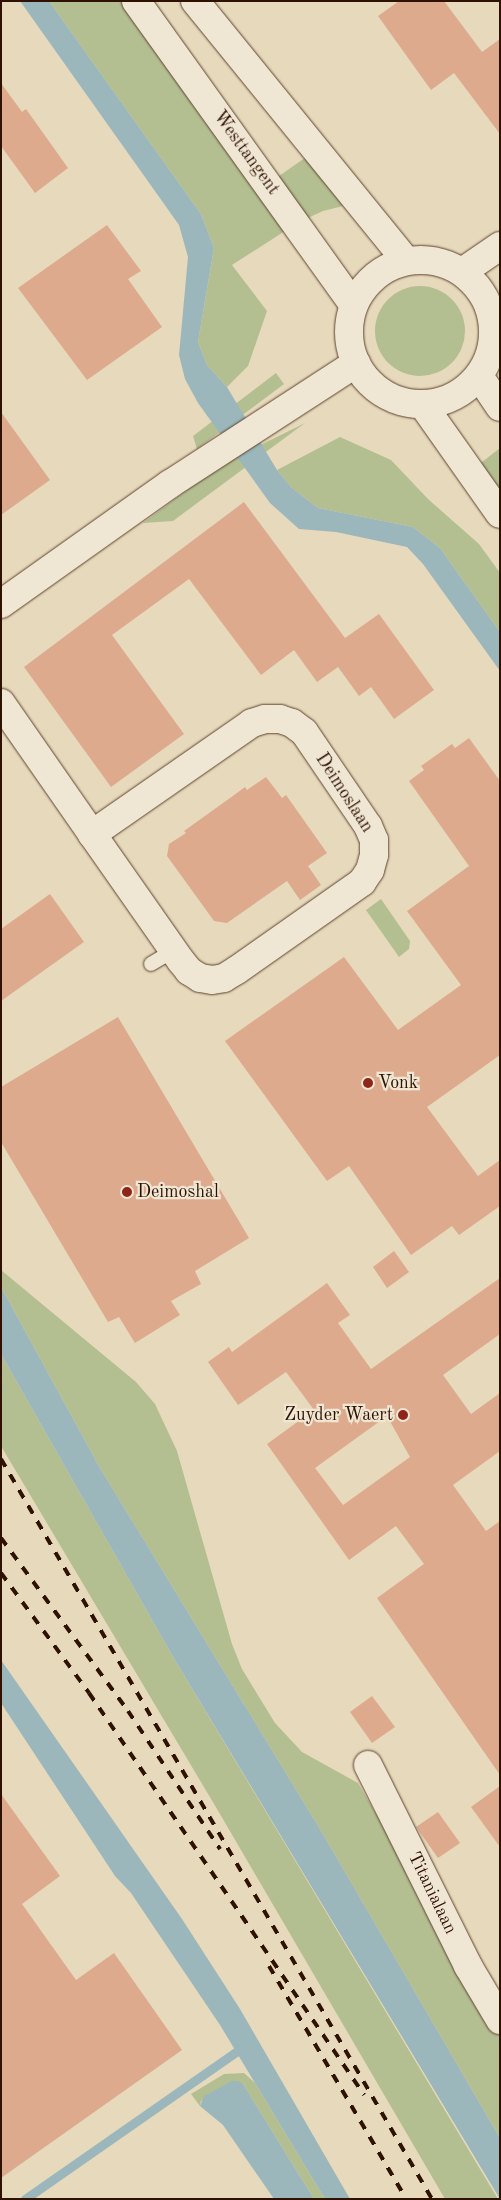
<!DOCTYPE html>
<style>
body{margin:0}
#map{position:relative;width:501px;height:2200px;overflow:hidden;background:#e7d9bb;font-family:"Old Standard TT",serif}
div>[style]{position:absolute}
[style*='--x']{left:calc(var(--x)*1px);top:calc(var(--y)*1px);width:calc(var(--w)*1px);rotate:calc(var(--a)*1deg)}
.green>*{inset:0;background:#b4bf91}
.round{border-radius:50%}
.water>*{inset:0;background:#9bb7bb}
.stream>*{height:9px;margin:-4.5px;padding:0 4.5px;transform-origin:4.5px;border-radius:4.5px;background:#9bb7bb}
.building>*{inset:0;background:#deaa8d}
.roads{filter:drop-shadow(0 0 1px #5d432f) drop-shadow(0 0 1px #5d432f)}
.lane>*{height:14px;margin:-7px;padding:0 7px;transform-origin:7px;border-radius:7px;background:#efe6d3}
.street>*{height:28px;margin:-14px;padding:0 14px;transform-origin:14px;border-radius:14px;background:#efe6d3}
.secondary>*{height:28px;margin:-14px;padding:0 14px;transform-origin:14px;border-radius:14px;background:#efe6d3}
.secondary>.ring{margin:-14px;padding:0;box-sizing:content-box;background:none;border:28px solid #efe6d3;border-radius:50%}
.rail>*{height:4px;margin-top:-2px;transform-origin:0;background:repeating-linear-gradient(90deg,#2f1100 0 9px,transparent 0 18px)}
.dots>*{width:14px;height:14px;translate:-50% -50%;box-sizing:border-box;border:2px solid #efe6d3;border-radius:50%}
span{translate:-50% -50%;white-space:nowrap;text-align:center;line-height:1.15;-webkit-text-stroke:4.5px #efe6d3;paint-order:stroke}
.street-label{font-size:18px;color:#2f1100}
.poi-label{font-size:18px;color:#2f1100}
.left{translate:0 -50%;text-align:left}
.right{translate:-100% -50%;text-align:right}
.frame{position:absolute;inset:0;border:2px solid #2f1100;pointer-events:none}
</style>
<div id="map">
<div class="green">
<i style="clip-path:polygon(49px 1px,124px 1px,285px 231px,232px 265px,267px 311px,248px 366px,227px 387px,207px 365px,198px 342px,214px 248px,201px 214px)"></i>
<i style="clip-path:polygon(309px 155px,343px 206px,323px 211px,301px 221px,272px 181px)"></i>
<i class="round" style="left:375px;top:286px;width:90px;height:90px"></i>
<i style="clip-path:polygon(276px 373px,284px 384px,197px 449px,193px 436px)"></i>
<i style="clip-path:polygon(305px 423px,173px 521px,143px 523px,222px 464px)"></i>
<i style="clip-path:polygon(340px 437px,391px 460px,428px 499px,479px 544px,500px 573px,500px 632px,440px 548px,413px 527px,318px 508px,292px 488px,277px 470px)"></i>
<i style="clip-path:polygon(500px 448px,500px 500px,477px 466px)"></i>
<i style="clip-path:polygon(381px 899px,410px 941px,409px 949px,399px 957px,366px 910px)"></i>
<i style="clip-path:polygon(1px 1270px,136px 1382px,155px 1404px,177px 1451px,232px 1644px,242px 1669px,275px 1723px,302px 1752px,358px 1783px,500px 2027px,500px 2138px,320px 1829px,100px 1468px,1px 1287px)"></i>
<i style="clip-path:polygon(1px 1354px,176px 1662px,498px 2199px,445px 2199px,217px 1809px,1px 1446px)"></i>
<i style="clip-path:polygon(244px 2073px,255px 2083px,325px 2199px,314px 2199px,243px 2084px,201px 2101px,200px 2106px,191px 2094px,224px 2074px)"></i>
</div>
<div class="water">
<i style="clip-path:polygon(20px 1px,49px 1px,201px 214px,214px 248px,198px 342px,207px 365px,227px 387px,277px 470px,292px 488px,318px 508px,413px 527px,440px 548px,500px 632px,500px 671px,423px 564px,407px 547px,336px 532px,299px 529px,270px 503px,198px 403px,185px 379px,179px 355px,188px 257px,179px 225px)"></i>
<i style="clip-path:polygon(1px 1287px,100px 1468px,320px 1829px,500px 2138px,500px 2199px,176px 1662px,1px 1354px)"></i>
<i style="clip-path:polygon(1px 1660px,182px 1919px,240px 2009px,350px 2199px,325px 2199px,220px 2025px,131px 1893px,115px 1876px,1px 1703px)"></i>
<i style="clip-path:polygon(232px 2081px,238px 2081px,243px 2084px,314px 2199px,274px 2199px,223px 2125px,200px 2106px,204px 2096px)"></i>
</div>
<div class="stream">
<i style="--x:25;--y:2199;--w:267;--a:-34.9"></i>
</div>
<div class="building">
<i style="clip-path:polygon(399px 1px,444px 1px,482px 52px,500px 39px,500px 134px,454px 73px,431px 90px,378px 16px)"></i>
<i style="clip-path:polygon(1px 83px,22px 112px,26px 109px,68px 168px,35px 193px,1px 146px)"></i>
<i style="clip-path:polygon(107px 225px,141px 271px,128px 279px,162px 327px,87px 380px,18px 288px)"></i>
<i style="clip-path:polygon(1px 412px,50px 480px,1px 515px)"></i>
<i style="clip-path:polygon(244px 502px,345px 638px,379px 614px,434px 690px,394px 719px,371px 687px,359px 696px,338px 667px,317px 682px,294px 650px,261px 675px,189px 579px,112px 635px,184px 734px,111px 787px,24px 667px)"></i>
<i style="clip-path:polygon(469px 738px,500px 781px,500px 1055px,427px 1107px,478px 1176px,500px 1160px,500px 1206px,459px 1235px,452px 1226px,411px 1255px,349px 1166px,327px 1181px,225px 1041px,344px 957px,398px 1030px,461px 985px,407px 911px,469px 866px,409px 781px,424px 770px,421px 766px,452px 744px,455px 748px)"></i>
<i style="clip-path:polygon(266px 777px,282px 798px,286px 795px,327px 853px,308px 866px,321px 885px,300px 900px,287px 881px,227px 923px,214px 921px,167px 856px,169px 844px,186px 833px,184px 831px,230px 798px,245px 787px,247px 790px)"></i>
<i style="clip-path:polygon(50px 894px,84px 942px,1px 1001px,1px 929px)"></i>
<i style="clip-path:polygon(118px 1017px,249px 1238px,195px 1271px,201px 1284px,171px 1301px,180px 1315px,135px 1343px,119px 1317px,108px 1322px,1px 1142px,1px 1087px)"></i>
<i style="clip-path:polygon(394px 1251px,409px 1272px,387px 1288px,373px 1267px)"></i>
<i style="clip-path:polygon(evenodd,500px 1278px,500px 1334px,443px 1375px,471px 1414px,500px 1393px,500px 1451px,453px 1485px,486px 1531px,500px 1521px,500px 1775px,377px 1598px,424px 1564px,396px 1526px,349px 1560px,267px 1444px,314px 1410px,286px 1372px,238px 1405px,208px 1362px,229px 1347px,232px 1352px,327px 1283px,350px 1315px,338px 1323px,371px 1369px,500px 1278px,387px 1416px,410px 1457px,343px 1505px,315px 1468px,387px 1416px)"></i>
<i style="clip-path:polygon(372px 1696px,395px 1727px,372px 1743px,350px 1712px)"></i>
<i style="clip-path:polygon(500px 1786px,500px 1847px,471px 1807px)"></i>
<i style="clip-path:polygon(1px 1794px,60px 1876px,22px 1904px,76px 1980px,114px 1953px,182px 2050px,1px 2178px)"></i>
<i style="clip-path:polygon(438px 1812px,460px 1843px,438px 1858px,416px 1827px)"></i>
</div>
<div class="roads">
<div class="lane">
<i style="--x:151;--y:964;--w:27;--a:-31"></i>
</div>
<div class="street">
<i style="--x:1;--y:604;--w:207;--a:-35.4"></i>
<i style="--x:170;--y:484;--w:222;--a:-33"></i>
<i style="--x:1;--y:703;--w:160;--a:55.2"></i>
<i style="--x:92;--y:834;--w:155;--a:55"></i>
<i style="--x:181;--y:961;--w:13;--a:51"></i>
<i style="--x:189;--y:971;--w:13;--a:32"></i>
<i style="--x:200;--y:978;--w:12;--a:9"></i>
<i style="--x:212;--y:980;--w:12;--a:-9"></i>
<i style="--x:224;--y:978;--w:15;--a:-32"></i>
<i style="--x:237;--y:970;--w:153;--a:-35.1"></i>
<i style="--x:362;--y:882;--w:14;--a:-56"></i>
<i style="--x:370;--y:870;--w:16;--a:-75"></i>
<i style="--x:374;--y:855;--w:15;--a:-90"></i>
<i style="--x:374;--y:840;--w:15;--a:-113"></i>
<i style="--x:368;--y:826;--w:114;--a:-124.2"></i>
<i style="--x:304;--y:732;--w:15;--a:-143"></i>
<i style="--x:292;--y:723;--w:13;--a:-162"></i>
<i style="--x:280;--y:719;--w:15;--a:180"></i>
<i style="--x:265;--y:719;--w:14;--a:163"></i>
<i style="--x:252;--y:723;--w:195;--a:145.2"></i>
<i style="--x:368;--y:1765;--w:225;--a:63.5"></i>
<i style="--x:468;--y:1966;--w:63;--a:59.3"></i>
</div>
<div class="secondary">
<i style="--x:136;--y:1;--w:374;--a:54.4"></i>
<i style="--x:195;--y:1;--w:335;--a:50.9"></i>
<i class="ring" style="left:349px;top:260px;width:116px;height:116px"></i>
<i style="--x:462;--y:272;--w:46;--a:-34.4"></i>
<i style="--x:479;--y:376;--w:37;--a:56"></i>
<i style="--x:423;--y:405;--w:133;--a:54.8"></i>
</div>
</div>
<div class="rail">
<i style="--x:1;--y:1459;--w:856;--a:59.78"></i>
<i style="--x:1;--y:1538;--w:215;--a:53.7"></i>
<i style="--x:128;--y:1711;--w:166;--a:56.3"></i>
<i style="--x:1;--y:1573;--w:149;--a:53.7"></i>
<i style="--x:89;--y:1693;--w:487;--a:55.6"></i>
<i style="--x:269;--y:1966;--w:270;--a:59.5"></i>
</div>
<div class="dots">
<i style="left:368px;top:1083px;background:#8f2418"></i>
<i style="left:127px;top:1192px;background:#8f2418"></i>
<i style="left:403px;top:1415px;background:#8f2418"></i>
</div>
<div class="street-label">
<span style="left:246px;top:153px;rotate:54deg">Westtangent</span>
<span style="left:344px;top:793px;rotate:57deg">Deimoslaan</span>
<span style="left:432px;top:1893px;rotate:64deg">Titanialaan</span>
</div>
<div class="poi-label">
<span class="left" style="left:378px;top:1083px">Vonk</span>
<span class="left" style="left:137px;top:1192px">Deimoshal</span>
<span class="right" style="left:393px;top:1415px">Zuyder Waert</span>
</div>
<div class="frame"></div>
</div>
